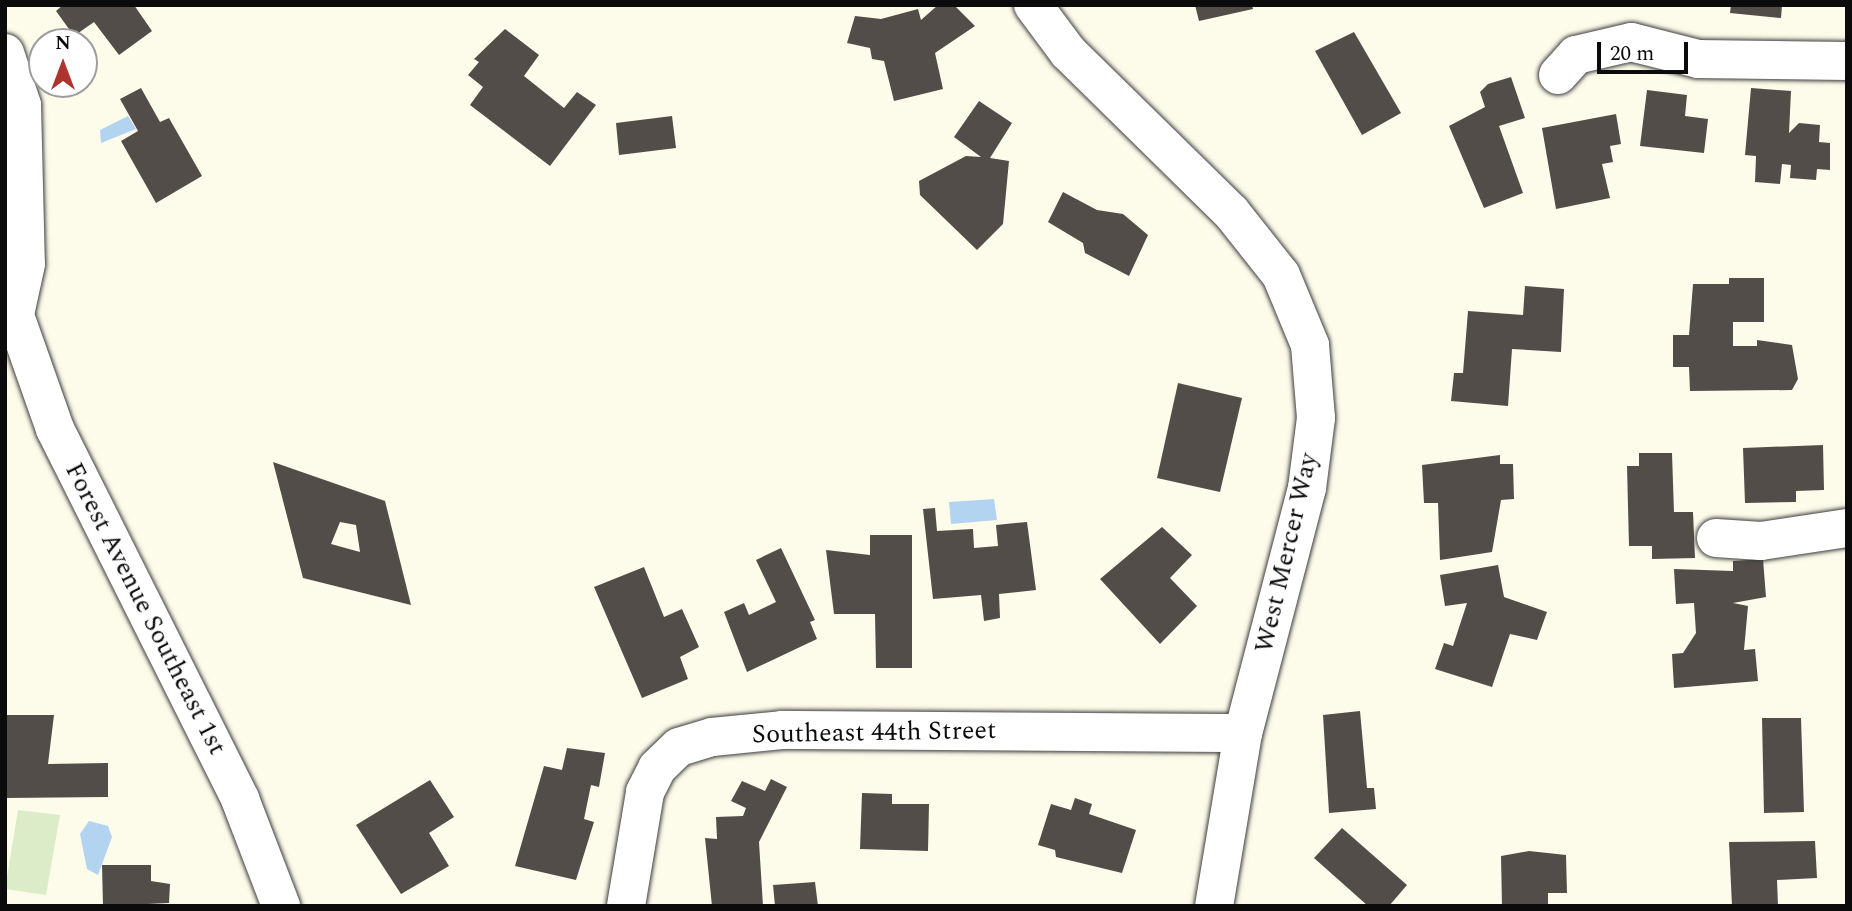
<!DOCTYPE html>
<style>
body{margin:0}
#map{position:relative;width:1852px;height:911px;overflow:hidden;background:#fdfbea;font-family:Spectral,serif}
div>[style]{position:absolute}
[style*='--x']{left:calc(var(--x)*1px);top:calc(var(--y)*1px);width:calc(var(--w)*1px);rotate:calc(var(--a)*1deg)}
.pitch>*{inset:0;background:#ddecc8}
.water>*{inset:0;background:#b3d4f0}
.building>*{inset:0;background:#524d48}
.roads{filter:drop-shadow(0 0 2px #3e3e3e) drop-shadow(0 0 2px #3e3e3e)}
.minor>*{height:38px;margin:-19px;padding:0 19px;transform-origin:19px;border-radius:19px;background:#fff}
span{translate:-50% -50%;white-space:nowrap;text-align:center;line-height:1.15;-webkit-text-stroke:7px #fff;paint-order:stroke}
.street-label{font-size:26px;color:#0b0b0b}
.frame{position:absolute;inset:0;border:7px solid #0b0b0b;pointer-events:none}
.north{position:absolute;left:28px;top:28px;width:70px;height:70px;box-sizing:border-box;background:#fff;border:2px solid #9d9d9d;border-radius:50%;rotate:0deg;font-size:19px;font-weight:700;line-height:28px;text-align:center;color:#0b0b0b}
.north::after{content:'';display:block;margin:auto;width:24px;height:32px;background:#ae342f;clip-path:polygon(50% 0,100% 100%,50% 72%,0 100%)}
.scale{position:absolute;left:1597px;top:42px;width:91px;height:32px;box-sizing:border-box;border:4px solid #0b0b0b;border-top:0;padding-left:9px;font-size:21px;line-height:24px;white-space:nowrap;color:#0b0b0b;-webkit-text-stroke:5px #fff;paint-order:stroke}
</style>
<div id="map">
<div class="pitch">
<i style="clip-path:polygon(18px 810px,60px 815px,46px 895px,5px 889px)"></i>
</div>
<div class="water">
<i style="clip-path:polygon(128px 116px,136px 129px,101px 143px,100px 130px)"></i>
<i style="clip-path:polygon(994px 499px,997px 520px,951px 524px,949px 502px)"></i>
<i style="clip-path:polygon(89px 821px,108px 826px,112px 837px,98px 875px,87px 869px,80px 834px)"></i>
</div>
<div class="building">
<i style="clip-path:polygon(63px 5px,134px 5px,152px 31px,119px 55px,94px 22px,74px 36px,56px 11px)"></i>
<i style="clip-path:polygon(938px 5px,954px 5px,975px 26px,935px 53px,943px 89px,894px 101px,884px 61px,872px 59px,870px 48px,847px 43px,855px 16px,881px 19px,918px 9px,921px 20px)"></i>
<i style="clip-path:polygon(1195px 5px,1252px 5px,1253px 9px,1199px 21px)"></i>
<i style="clip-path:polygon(1731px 5px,1782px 5px,1781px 18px,1730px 13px)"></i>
<i style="clip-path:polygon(505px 29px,539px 55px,524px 76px,564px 108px,577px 92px,596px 105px,550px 166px,470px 105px,483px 87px,468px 75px,479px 62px,474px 59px)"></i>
<i style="clip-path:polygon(1354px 32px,1401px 113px,1362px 135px,1315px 51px)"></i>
<i style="clip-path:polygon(1511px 77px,1525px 118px,1499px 126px,1523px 193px,1484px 208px,1449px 126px,1485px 107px,1480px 92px,1488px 84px)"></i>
<i style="clip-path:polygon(141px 88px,160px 122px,169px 118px,202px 176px,156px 203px,121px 141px,138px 131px,120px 99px)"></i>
<i style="clip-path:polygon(1751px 88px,1791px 91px,1789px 133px,1799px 123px,1820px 125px,1819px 142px,1830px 143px,1830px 170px,1817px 169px,1816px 180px,1790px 178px,1791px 165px,1782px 164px,1780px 184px,1755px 182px,1756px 156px,1745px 155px)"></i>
<i style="clip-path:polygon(1647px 90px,1687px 95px,1685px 116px,1708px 119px,1704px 153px,1640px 146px)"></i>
<i style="clip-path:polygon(979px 101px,1012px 123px,990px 158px,1009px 161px,1003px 224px,977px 250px,920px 195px,919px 181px,966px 156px,981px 157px,954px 137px)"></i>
<i style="clip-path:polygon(1616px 114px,1621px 144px,1610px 146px,1613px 162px,1602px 164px,1610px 198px,1556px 209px,1542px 128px)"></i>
<i style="clip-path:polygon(672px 116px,676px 148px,619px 155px,616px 123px)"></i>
<i style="clip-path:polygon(1063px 192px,1097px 210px,1123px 214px,1148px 235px,1129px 276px,1085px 253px,1083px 243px,1048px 222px)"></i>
<i style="clip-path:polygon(1729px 278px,1764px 278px,1764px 322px,1733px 322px,1733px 346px,1757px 346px,1757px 340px,1792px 345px,1798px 379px,1792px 390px,1690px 391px,1689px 367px,1673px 367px,1673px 335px,1689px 335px,1693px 284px,1729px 284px)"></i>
<i style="clip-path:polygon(1525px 286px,1564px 289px,1561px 352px,1512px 349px,1508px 406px,1451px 401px,1454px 373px,1463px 373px,1468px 311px,1523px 315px)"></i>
<i style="clip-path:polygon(1178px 383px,1242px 398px,1220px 492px,1157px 478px)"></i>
<i style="clip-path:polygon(1823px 445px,1824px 490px,1796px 491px,1796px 502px,1745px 503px,1743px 448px)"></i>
<i style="clip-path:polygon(1639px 453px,1672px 453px,1674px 512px,1693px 512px,1695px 558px,1652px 559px,1652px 546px,1629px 546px,1627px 466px,1639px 466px)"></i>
<i style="clip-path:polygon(1500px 455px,1500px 464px,1513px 464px,1514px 499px,1501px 500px,1492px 552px,1440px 560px,1438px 503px,1424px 503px,1422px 465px)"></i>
<i style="clip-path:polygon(evenodd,273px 462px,385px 501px,411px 605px,303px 578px,273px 462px,340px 522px,356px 525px,360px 552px,331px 544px,340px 522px)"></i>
<i style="clip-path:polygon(935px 508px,937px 531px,973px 529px,974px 548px,998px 546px,996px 525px,1027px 522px,1036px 590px,999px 594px,1000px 618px,984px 621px,981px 595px,933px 599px,923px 509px)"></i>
<i style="clip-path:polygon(1162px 527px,1192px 555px,1170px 578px,1197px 606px,1160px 644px,1100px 579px)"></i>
<i style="clip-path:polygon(870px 535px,912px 535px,912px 668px,876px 668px,875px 614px,834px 614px,826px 550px,870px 555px)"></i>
<i style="clip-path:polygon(781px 548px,815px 620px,810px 622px,817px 639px,747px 672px,724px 612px,744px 603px,749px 615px,776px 602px,756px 560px)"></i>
<i style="clip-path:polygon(1763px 559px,1766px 597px,1733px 603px,1748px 606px,1744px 650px,1755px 649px,1758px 681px,1674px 688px,1672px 654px,1683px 653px,1696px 633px,1694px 603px,1676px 604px,1674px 569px,1733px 571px,1733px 561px)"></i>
<i style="clip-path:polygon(1498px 565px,1504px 597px,1547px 612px,1537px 640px,1510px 634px,1492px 687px,1435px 669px,1444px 643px,1453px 646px,1467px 603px,1445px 606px,1440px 575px)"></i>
<i style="clip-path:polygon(644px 567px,664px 617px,682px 609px,699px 647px,680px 657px,688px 679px,642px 698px,594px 587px)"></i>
<i style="clip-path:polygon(1360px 711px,1367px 788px,1374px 788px,1376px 809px,1329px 813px,1323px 715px)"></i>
<i style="clip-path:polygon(5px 715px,54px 715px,48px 764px,108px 763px,108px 797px,5px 798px)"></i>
<i style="clip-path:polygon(1762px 718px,1801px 718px,1804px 812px,1764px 813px)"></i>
<i style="clip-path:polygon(567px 748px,605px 753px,599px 787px,591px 785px,584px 819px,594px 822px,576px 880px,515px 866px,544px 766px,562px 770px)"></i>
<i style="clip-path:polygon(771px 779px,787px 787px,759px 842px,763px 906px,712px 906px,705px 838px,717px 839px,716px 817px,743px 816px,746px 808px,731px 801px,742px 781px,765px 791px)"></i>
<i style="clip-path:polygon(430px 780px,454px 817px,429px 833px,449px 866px,401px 894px,356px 825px)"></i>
<i style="clip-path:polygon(862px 793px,892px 794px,892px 804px,929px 804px,928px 851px,860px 849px)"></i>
<i style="clip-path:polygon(1075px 798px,1092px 804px,1089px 814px,1136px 830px,1122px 873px,1056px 857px,1055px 850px,1038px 845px,1051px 804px,1071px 810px)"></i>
<i style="clip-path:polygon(1342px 828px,1407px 885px,1389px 906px,1368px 906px,1314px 858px)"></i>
<i style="clip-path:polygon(1815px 841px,1817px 878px,1777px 880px,1778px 906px,1732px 906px,1729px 842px)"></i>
<i style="clip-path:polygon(1529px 851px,1566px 855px,1567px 893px,1548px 893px,1548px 906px,1502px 906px,1501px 856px)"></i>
<i style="clip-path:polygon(102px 865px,151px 865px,151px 881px,170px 884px,169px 903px,103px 906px)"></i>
<i style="clip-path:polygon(815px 882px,818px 906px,775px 906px,773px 885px)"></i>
</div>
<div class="roads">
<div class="minor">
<i style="--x:1033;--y:5;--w:59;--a:53.3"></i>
<i style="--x:1068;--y:52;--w:228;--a:44.5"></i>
<i style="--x:1231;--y:212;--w:80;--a:51.6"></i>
<i style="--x:1281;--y:275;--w:76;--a:67.5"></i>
<i style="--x:1310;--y:345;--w:73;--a:85.3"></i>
<i style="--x:1316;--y:418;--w:71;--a:97.3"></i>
<i style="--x:1307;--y:488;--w:253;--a:104.6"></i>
<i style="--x:1243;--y:733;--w:175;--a:99.5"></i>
<i style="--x:5;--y:53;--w:55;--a:71.9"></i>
<i style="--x:22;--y:105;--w:159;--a:88.6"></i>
<i style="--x:26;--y:264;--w:47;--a:102.3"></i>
<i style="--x:1558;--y:75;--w:27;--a:-48"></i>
<i style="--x:1576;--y:55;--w:57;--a:-13.3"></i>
<i style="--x:1631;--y:42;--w:69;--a:14.2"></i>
<i style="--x:1698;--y:59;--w:149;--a:0.8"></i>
<i style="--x:5;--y:287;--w:151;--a:70.6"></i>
<i style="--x:55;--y:429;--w:414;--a:63.4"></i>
<i style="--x:240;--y:799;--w:115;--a:69"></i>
<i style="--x:1716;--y:538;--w:45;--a:3.8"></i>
<i style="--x:1761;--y:541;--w:87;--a:-8.6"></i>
<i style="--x:626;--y:906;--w:116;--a:-80.5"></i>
<i style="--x:645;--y:792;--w:27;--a:-63"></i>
<i style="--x:657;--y:768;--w:30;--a:-44"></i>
<i style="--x:679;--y:747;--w:34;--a:-17"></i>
<i style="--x:712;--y:737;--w:70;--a:-5.7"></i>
<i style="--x:782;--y:730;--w:461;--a:0.4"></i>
</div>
</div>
<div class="street-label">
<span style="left:1287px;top:553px;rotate:-77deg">West Mercer Way</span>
<span style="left:145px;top:609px;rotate:63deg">Forest Avenue Southeast 1st</span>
<span style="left:874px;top:733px;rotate:-1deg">Southeast 44th Street</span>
</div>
<div class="frame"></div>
<div class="north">N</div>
<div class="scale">20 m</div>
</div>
